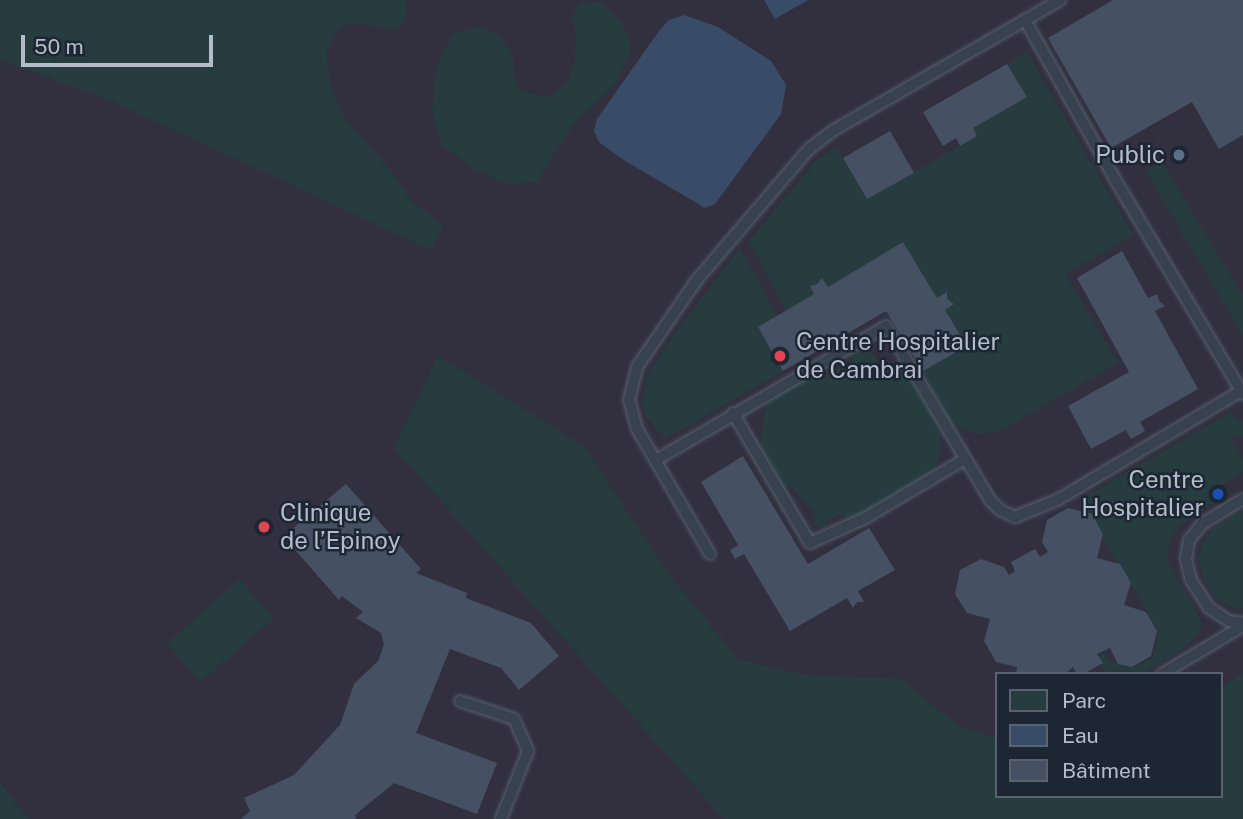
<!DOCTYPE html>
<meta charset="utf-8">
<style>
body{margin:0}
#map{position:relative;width:1243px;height:819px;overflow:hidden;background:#242f3e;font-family:"Public Sans",sans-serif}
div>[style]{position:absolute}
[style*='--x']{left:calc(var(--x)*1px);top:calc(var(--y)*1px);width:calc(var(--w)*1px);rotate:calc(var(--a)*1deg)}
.medical>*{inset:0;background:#32303f}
.green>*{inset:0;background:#263c3f}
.water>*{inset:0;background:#394c67}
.building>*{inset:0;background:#455162}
.roads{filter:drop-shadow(0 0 2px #565f6c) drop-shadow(0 0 2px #565f6c)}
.service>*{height:10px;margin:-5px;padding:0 5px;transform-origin:5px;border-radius:5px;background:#38414e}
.dots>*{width:19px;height:19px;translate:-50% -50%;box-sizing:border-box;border:4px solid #1d2633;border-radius:50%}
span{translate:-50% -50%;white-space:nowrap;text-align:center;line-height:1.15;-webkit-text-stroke:5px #1d2633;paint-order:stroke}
.poi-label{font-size:24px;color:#b4bcc9}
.right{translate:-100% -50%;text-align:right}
.left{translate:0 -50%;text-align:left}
.legend{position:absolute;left:995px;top:672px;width:228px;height:126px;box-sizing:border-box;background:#1d2633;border:2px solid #59626f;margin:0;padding:9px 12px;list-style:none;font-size:21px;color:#b4bcc9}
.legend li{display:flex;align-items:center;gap:14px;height:35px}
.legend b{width:35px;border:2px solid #59626f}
.scale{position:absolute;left:21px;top:35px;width:192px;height:32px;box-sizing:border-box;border:4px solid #b4bcc9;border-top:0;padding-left:9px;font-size:21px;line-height:24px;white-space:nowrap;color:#b4bcc9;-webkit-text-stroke:5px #1d2633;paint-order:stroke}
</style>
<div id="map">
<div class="medical">
<i style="clip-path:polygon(0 0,1243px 0,1243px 672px,1220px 691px,1220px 674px,996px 674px,996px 796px,1060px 819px,29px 819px,0 782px)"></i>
</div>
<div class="green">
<i style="clip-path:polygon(0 0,405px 0,406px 14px,397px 31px,360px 23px,340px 26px,326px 52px,331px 87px,345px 119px,387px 166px,413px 202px,443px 225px,431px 250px,112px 101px,0 60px)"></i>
<i style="clip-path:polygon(600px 2px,622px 24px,631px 45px,628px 58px,615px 84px,572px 125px,537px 182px,507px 184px,472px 168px,442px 145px,432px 113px,434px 79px,441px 56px,454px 33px,476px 27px,500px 35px,514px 58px,513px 72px,518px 87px,530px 94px,549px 97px,568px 83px,575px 60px,576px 35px,572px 17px,579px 3px)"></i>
<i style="clip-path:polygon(1027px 52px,1133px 235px,1065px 274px,1118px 363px,999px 431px,981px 434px,965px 430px,949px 420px,923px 371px,967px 346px,945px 310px,954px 304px,947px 299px,946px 293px,937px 298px,904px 243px,828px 287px,822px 278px,817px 284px,810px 286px,814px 294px,786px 310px,749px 241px,816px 161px,836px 147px,867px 199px,977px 136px,973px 128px,1027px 97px,1007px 64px)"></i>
<i style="clip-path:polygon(1162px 162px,1243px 296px,1243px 336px,1146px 171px)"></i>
<i style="clip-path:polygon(740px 248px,777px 316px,758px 328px,783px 371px,680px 431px,664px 437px,647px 417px,642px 403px,647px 376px,677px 330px)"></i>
<i style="clip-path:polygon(861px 349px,871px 352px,878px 362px,905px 370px,940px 428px,940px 452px,935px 468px,928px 474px,863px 513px,848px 520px,843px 513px,827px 520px,828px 527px,820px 528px,813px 524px,816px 514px,792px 487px,783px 488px,761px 449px,764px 413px,769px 399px,815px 372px,820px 379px,852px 361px,849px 353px)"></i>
<i style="clip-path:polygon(438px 356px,584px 446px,670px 576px,739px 660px,807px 675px,900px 679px,961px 728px,996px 738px,996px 796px,1220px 796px,1220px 691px,1243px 672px,1243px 819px,724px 819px,394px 448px)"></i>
<i style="clip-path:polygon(1231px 412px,1243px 423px,1243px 435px,1229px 435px,1243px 459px,1243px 471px,1210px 493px,1215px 502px,1179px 526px,1171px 537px,1168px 551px,1168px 562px,1197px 613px,1202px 626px,1199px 633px,1182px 650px,1144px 673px,1122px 670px,1105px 672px,1098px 657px,1105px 653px,1110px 662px,1134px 668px,1153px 657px,1159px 632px,1080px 499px)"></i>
<i style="clip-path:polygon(1243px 509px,1243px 608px,1235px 608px,1221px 602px,1212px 593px,1204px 581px,1198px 558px,1201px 547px,1212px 529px)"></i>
<i style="clip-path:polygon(240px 579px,274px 619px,200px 682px,167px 643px)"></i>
<i style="clip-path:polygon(0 782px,29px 819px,0 819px)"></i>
</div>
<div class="water">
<i style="clip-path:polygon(764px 0,808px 0,775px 19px)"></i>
<i style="clip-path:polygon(684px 15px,718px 27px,771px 61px,786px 85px,781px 114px,715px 204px,705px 208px,622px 159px,599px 142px,594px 131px,597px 119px,659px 31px,669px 20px)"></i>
</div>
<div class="building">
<i style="clip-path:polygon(1113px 0,1243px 0,1243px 135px,1219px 149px,1192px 102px,1111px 148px,1048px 38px)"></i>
<i style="clip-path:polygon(1007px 64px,1027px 97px,973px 128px,977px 136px,960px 146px,956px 138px,943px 146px,923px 112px)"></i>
<i style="clip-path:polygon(890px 131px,914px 173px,867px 199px,843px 158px)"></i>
<i style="clip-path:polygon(903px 242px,937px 298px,947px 292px,947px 299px,954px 304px,945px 310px,967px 346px,923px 371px,886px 311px,783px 371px,758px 327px,814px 294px,810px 286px,817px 284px,822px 278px,828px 287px)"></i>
<i style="clip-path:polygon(1122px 251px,1148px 298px,1157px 294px,1159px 301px,1165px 306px,1155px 311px,1198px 389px,1140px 422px,1145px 431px,1131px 439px,1126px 430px,1091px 449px,1068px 406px,1129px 372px,1077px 278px)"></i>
<i style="clip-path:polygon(743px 456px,808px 564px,869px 528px,895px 570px,858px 591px,864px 602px,857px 602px,853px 608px,847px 598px,790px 631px,744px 554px,735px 559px,730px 550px,738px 545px,701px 482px)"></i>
<i style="clip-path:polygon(346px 484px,421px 569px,416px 573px,467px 593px,466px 598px,531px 623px,559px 656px,519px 690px,501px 668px,450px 649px,416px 733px,497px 763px,477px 814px,394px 783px,355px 815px,356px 819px,241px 819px,250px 811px,244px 798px,294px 775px,340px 725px,354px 684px,378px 661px,384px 645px,381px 633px,356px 618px,363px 612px,342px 596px,339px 600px,289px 543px,291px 530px)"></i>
<i style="clip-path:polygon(1068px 508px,1092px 514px,1103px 534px,1097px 558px,1120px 564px,1131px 583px,1124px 605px,1146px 612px,1157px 631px,1151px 656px,1132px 667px,1118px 664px,1110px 648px,1097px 654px,1103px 663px,1083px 674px,1077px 674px,1073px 667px,1065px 674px,1016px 674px,1017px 667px,996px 662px,984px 641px,990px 619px,967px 613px,955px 594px,960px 570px,981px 559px,1004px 567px,1009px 575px,1015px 571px,1011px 562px,1035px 549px,1040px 557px,1048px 552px,1042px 542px,1047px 520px)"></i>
</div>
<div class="roads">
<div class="service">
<i style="--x:1025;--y:20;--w:185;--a:60.5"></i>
<i style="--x:1116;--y:181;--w:248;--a:59.2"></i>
<i style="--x:733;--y:413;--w:151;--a:59.4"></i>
<i style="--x:810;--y:543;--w:63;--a:-24.5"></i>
<i style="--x:867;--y:517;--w:114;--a:-30.6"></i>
<i style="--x:656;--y:460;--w:266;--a:-30.2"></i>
<i style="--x:886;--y:326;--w:203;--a:59.1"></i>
<i style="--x:990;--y:500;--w:14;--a:45"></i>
<i style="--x:1000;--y:510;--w:17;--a:25"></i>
<i style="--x:1015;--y:517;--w:48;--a:-22.2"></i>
<i style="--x:1059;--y:499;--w:212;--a:-30.7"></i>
<i style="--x:1243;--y:499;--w:48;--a:148.6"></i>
<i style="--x:1202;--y:524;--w:21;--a:129"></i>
<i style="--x:1189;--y:540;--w:19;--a:99"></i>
<i style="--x:1186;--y:559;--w:22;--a:77"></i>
<i style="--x:1191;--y:580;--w:33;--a:57"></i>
<i style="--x:1209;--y:608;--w:24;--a:33"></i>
<i style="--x:1229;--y:621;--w:14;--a:8"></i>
<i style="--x:710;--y:554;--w:145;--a:-120.3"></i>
<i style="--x:637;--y:429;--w:30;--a:-105"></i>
<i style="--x:629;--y:400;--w:34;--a:-76"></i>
<i style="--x:637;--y:367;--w:104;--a:-55.5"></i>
<i style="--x:696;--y:281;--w:172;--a:-49.5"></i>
<i style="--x:808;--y:150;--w:33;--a:-38"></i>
<i style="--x:834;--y:130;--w:261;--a:-29.9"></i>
<i style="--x:1162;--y:674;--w:94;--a:-30.7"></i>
<i style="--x:460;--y:701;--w:57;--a:18.4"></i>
<i style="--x:514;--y:719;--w:35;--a:66"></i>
<i style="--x:528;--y:751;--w:73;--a:111.7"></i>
</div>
</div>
<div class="dots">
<i style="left:1179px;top:155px;background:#5c6f8a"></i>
<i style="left:780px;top:356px;background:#e0444e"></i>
<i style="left:1218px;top:494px;background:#1a4fb4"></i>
<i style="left:264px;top:527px;background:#e0444e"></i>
</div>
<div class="poi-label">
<span class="right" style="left:1165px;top:155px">Public</span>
<span class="left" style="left:796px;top:356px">Centre Hospitalier<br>de Cambrai</span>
<span class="right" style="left:1204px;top:494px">Centre<br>Hospitalier</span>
<span class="left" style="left:280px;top:527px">Clinique<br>de l’Epinoy</span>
</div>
<ul class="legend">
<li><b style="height:19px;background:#263c3f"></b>Parc</li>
<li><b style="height:19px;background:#394c67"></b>Eau</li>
<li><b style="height:19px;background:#455162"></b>Bâtiment</li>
</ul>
<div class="scale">50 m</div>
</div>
